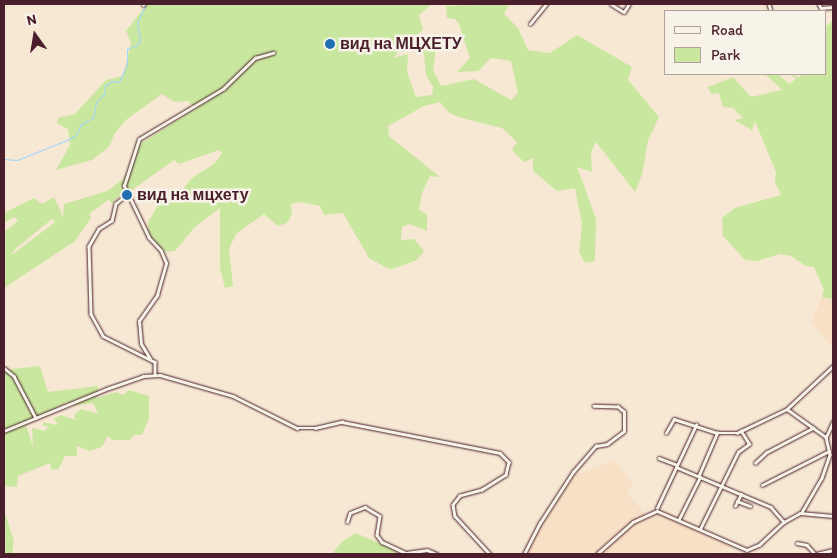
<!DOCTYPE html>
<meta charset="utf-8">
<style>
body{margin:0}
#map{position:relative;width:837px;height:558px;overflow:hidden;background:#f7e8d4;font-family:Itim,sans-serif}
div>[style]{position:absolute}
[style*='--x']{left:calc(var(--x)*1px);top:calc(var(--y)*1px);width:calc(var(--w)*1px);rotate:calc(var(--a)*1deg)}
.built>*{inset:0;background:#f7e0c6}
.green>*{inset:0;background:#c9e79e}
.stream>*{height:1px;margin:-0.5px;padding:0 0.5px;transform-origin:0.5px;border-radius:0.5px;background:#9fd4fe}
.roads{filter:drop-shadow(0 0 1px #4a1f2b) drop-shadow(0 0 1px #4a1f2b)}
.street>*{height:2.5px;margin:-1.25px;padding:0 1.25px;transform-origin:1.25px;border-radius:1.25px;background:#f7f3e8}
.dots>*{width:14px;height:14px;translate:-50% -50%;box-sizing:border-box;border:2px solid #f7f3e8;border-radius:50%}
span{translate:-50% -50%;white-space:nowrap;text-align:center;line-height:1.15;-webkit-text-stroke:5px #f7f3e8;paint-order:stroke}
.poi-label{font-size:16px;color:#4a1f2b;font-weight:700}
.left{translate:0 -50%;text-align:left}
.frame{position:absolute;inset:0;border:5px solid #4a1f2b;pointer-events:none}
.legend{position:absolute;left:664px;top:10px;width:162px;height:65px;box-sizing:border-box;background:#f7f3e8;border:1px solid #b29e9c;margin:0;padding:6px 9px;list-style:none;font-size:15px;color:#4a1f2b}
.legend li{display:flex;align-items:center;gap:10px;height:25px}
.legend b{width:25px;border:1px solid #b29e9c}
.north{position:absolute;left:10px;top:10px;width:50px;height:50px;-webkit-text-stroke:4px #f7f3e8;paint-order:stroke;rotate:347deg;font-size:14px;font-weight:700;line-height:20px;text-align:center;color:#4a1f2b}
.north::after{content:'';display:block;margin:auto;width:18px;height:22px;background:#4a1f2b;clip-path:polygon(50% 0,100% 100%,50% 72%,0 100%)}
</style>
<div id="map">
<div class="built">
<i style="clip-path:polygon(822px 297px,833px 299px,833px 348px,811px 322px)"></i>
<i style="clip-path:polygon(614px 460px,634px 485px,626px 493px,646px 514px,595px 554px,526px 554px,542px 522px,571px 477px)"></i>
<i style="clip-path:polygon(662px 513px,729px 544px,732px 547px,708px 554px,599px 554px,634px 523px,653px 514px)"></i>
</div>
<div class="green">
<i style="clip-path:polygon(evenodd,147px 4px,432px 4px,419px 15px,423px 30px,401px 47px,394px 58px,408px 54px,407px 72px,416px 97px,432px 95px,433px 87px,426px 75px,424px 54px,410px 49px,431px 37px,437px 42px,433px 70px,441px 86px,474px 79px,511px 100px,518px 93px,511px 61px,491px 58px,478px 71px,457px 72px,470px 58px,459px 24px,455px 19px,447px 18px,446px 6px,509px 4px,504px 14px,518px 28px,528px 50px,550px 53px,577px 35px,632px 67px,628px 80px,659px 117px,648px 140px,642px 175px,635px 192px,596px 142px,591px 152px,592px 172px,577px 167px,596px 219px,595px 261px,585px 263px,579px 252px,582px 224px,575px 188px,557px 191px,533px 171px,533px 158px,524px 162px,512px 150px,517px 142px,502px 128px,458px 117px,448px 112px,440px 102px,424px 106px,388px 126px,389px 136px,440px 177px,430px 176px,422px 193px,419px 209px,427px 215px,427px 231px,409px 224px,402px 227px,401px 240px,414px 239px,424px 251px,417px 260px,392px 269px,385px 267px,369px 258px,343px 213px,324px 215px,320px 206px,300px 202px,291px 204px,292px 214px,287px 223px,278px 226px,264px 214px,236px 234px,229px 249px,233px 286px,225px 288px,220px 268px,220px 208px,194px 228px,175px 251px,168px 252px,156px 247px,149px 236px,148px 222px,159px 204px,178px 195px,192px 178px,214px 164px,222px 153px,219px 150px,179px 164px,174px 160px,132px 190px,125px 191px,112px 203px,108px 200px,89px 214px,91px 218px,75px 241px,4px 288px,4px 232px,18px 221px,14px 217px,4px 223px,4px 213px,34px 198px,42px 204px,54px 197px,62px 214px,60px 218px,63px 216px,64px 204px,107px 191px,123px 179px,140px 144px,195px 109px,189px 101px,174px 102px,162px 94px,127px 119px,115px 133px,109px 147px,92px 160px,56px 170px,70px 145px,68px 129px,57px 123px,58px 118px,75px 114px,106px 80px,123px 76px,131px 43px,126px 31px,147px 4px,52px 219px,55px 222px,12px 255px,14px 250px,52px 219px)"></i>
<i style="clip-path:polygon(833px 21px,833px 299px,822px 297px,824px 290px,814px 267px,806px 266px,791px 256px,780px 254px,757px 261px,745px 260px,723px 236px,722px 218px,735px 208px,781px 195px,775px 182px,776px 172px,755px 121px,752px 130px,734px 120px,743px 118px,733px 108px,723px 107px,719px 93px,711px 94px,708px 87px,733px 77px,751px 97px,782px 90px,765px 74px,778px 74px,789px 84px,796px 79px,790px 74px,799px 77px,803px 74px,826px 74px,826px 26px)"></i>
<i style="clip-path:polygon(evenodd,40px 366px,48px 392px,98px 386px,97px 398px,117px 392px,123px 395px,129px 390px,149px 396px,149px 419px,142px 435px,134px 435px,130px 440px,112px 440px,108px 436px,102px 447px,90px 451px,77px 446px,77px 456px,65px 456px,58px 470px,51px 469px,50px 463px,18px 476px,17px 487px,4px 486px,4px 370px,40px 366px,67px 402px,71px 406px,93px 403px,98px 414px,81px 409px,74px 415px,76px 420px,61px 415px,53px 419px,58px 423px,56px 425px,44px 422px,42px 425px,48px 427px,45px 431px,32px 428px,33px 447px,26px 425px,67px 402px)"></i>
<i style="clip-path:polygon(4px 510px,14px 541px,12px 554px,4px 554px)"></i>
<i style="clip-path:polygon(356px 533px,390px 548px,400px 554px,332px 554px,342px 542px)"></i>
</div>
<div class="stream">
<i style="--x:4;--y:159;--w:13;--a:4"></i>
<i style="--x:17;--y:160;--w:54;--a:-21.8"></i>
<i style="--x:67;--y:140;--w:10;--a:-29"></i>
<i style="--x:76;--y:135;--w:12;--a:-66"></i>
<i style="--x:81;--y:124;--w:13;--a:-27"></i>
<i style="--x:93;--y:118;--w:16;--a:-79"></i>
<i style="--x:96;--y:102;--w:11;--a:-45"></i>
<i style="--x:104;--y:94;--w:8;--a:-83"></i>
<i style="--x:105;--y:86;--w:9;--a:-36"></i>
<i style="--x:112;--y:81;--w:7;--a:8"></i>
<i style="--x:119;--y:82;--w:20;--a:-66"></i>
<i style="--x:127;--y:64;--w:15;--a:-90"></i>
<i style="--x:127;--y:49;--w:11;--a:-22"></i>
<i style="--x:137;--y:45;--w:6;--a:-59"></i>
<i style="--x:140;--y:40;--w:17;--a:-100"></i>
<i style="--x:137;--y:23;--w:21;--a:-65"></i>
</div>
<div class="roads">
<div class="street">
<i style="--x:611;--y:4;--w:15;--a:32"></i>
<i style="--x:624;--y:12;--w:9;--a:-58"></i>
<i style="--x:769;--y:4;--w:7;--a:74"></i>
<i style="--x:819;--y:4;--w:4;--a:63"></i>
<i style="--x:821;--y:8;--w:12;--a:-5"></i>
<i style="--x:143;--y:5;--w:1;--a:-45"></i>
<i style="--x:530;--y:24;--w:26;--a:-51"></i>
<i style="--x:127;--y:195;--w:14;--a:141"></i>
<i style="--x:116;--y:204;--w:17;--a:103"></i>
<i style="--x:112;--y:221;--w:15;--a:148"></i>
<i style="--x:99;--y:229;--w:20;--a:120"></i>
<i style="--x:89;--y:246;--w:68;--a:88.3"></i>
<i style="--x:91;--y:314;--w:25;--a:61"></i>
<i style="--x:103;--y:336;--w:58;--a:26.6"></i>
<i style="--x:155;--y:362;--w:13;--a:90"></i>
<i style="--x:150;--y:359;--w:17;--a:-121"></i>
<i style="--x:141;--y:344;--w:23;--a:-95"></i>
<i style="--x:139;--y:321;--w:32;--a:-55"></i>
<i style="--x:157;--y:295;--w:33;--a:-74"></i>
<i style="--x:166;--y:263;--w:13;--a:-113"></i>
<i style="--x:161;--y:251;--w:18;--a:-133"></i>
<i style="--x:149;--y:238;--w:58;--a:-115.7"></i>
<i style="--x:124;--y:186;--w:49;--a:-72.3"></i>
<i style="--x:139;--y:139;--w:98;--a:-30.8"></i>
<i style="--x:223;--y:89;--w:45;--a:-44.1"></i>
<i style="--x:255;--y:58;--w:19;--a:-16"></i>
<i style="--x:4;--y:368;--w:13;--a:39"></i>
<i style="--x:14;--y:376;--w:47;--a:62.4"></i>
<i style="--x:787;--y:409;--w:48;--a:35.7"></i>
<i style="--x:826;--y:437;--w:18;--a:77"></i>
<i style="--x:830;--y:455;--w:24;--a:109"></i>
<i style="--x:822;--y:478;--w:39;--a:120"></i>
<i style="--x:4;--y:431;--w:113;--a:-22.3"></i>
<i style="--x:109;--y:388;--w:36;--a:-19"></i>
<i style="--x:143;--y:376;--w:17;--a:-3"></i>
<i style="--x:160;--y:375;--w:76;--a:16"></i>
<i style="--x:233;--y:396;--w:72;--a:26.6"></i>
<i style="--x:297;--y:428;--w:18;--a:0"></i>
<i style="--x:315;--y:428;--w:28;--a:-13"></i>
<i style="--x:342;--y:422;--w:161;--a:11.1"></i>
<i style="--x:500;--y:453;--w:13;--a:45"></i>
<i style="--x:509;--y:462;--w:13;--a:103"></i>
<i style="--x:506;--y:475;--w:28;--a:148"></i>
<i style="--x:482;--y:490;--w:23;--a:165"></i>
<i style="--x:460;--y:496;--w:11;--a:128"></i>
<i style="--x:453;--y:505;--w:11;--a:80"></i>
<i style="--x:455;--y:516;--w:52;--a:47.4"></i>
<i style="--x:666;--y:433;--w:16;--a:-60"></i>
<i style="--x:674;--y:419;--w:45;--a:18"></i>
<i style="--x:717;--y:433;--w:20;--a:0"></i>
<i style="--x:737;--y:433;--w:55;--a:-25.6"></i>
<i style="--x:787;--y:409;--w:63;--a:-43.1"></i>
<i style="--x:826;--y:437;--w:17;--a:-65"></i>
<i style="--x:659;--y:458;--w:19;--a:21"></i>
<i style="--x:755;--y:463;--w:16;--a:-43"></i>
<i style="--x:767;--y:452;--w:52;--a:-27.6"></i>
<i style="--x:676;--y:467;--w:103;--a:22.8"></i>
<i style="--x:771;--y:507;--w:20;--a:49"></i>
<i style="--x:699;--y:475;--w:46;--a:-66.8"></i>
<i style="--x:762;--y:485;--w:75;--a:-26.9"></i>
<i style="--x:737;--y:501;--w:14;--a:21"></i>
<i style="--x:735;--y:506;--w:13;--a:-63"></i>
<i style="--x:657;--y:508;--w:92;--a:-64.8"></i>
<i style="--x:679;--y:519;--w:47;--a:-63.4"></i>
<i style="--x:347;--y:522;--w:9;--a:-72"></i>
<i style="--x:350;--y:513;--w:16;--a:-22"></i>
<i style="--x:365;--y:507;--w:17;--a:31"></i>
<i style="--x:380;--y:516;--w:19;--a:99"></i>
<i style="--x:377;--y:535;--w:9;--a:54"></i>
<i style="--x:382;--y:542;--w:26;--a:25"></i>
<i style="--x:406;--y:553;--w:21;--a:-8"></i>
<i style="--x:427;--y:550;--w:11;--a:22"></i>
<i style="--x:700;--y:529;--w:86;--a:-63.7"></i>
<i style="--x:738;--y:452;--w:14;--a:-36"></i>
<i style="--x:749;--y:444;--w:15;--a:-122"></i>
<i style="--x:797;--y:543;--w:10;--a:11"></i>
<i style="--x:807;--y:545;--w:12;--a:48"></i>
<i style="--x:524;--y:554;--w:35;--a:-63"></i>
<i style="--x:540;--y:523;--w:61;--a:-57.1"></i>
<i style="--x:573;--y:472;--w:35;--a:-49"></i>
<i style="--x:596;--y:446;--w:11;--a:-10"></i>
<i style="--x:607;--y:444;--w:21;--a:-37"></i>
<i style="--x:624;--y:431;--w:19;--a:-90"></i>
<i style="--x:624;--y:412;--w:8;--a:-140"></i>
<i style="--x:618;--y:407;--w:24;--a:-178"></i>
<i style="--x:597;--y:554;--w:48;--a:-41.6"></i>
<i style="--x:633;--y:522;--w:26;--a:-25"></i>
<i style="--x:657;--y:511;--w:98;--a:23.4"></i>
<i style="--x:747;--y:550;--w:13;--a:-23"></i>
<i style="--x:759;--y:545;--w:34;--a:-43"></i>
<i style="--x:784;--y:522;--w:18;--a:-29"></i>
<i style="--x:800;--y:513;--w:33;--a:5"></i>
<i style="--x:816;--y:554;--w:17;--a:-13"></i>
</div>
</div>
<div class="dots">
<i style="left:330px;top:44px;background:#1f6fb2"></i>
<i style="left:127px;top:195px;background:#1f6fb2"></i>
</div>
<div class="poi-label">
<span class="left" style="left:340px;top:44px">вид на МЦХЕТУ</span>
<span class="left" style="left:137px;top:195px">вид на мцхету</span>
</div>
<div class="frame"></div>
<ul class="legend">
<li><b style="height:6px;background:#f7f3e8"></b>Road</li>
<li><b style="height:14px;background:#c9e79e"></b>Park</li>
</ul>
<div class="north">N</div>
</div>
